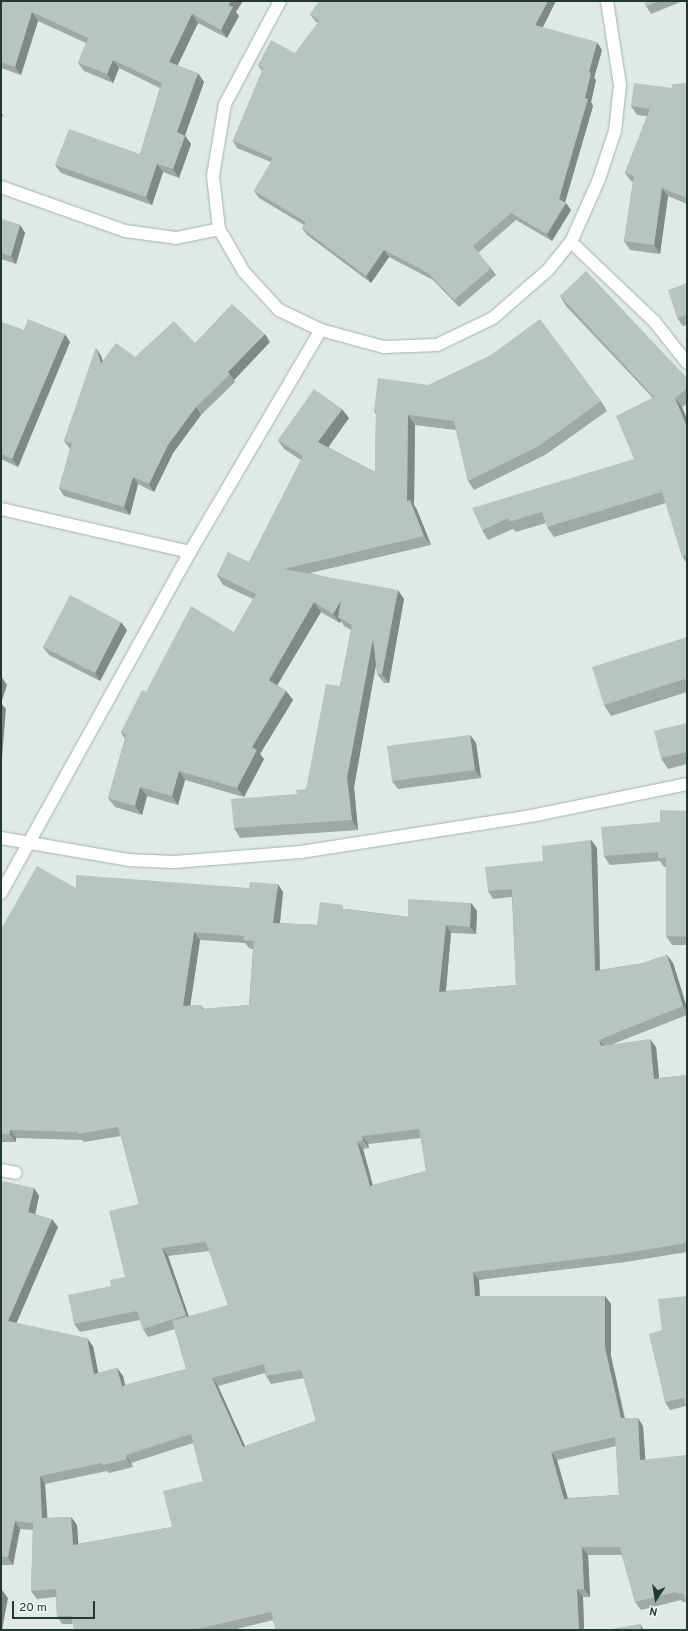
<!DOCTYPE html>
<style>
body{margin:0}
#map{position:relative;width:688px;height:1631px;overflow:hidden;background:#e0eae5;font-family:Overpass,sans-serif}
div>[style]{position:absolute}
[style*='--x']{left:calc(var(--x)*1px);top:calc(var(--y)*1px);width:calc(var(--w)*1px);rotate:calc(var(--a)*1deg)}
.roads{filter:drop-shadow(0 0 1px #a3b1ac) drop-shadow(0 0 1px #a3b1ac)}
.minor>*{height:12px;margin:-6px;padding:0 6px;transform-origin:6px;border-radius:6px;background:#fff}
.wall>*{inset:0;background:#9da9a3}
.shaded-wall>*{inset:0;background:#7f8a85}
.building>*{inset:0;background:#b6c5be}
span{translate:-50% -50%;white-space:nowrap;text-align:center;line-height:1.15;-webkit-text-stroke:4px #f0f7f3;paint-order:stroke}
.frame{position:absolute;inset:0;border:2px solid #223932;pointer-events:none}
.north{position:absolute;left:636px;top:1579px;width:40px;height:40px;-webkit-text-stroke:3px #f0f7f3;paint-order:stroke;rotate:192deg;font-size:11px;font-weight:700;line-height:16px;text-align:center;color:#223932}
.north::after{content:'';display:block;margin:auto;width:14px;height:18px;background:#223932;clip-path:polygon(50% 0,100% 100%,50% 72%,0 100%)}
.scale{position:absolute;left:12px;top:1601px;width:83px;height:18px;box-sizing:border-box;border:2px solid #223932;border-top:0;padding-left:5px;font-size:12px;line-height:14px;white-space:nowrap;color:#223932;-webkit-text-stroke:3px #f0f7f3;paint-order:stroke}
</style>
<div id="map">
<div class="roads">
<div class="minor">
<i style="--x:280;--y:1;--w:117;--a:118.1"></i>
<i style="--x:225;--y:104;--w:73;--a:99.5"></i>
<i style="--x:213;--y:176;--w:53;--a:83.5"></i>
<i style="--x:219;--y:229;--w:50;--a:59.8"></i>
<i style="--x:244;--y:272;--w:52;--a:47.4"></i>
<i style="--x:279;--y:310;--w:47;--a:25.5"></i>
<i style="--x:321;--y:330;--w:65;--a:15.1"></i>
<i style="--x:384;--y:347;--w:53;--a:-2.2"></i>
<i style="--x:437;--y:345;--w:62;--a:-25.7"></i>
<i style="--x:493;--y:318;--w:73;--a:-41.1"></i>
<i style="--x:548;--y:270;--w:36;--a:-51"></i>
<i style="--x:571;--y:242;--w:69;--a:-66"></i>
<i style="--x:599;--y:179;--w:51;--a:-71.6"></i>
<i style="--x:615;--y:131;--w:46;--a:-83.8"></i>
<i style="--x:620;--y:85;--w:85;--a:-98.8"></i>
<i style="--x:1;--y:187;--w:132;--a:19.5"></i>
<i style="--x:125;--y:231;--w:51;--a:7.8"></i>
<i style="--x:176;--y:238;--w:44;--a:-11.8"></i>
<i style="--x:571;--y:242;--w:115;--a:43.6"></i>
<i style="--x:654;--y:321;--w:53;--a:51.8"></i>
<i style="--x:1;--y:509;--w:194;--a:12.8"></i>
<i style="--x:1;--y:838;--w:129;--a:9.8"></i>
<i style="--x:128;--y:860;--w:46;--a:2.5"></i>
<i style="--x:174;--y:862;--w:127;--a:-4.5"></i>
<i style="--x:301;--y:852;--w:238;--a:-8.9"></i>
<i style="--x:536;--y:815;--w:154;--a:-11.6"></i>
<i style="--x:1;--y:893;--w:390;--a:-61"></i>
<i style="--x:190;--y:552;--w:258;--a:-59.5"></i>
<i style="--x:1;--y:1170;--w:15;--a:11"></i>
</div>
</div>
<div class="wall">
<i style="clip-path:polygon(1px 1px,236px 12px,239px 16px,227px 38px,198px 23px,177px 66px,204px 82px,185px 135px,191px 144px,179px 178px,163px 172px,152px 205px,61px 173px,55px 165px,140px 154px,160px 88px,119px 68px,113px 83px,84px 71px,78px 63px,86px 43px,38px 21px,21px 75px,1px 68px)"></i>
<i style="clip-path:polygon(644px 1px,683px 1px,651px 14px,646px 6px)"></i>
<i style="clip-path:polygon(310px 14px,543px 28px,602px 50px,594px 78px,596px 80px,591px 102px,593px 106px,565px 202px,571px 210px,552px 241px,516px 220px,478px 253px,491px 268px,496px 275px,459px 307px,433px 280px,389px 257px,371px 283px,307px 235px,302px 228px,304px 225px,259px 198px,254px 191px,271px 162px,237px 148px,233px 141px,262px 71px,258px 65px,295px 53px,318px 23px,315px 21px)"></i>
<i style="clip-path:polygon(687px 83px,687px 204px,668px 196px,660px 254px,630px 250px,624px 241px,633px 182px,631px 181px,625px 173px,647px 116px,637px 115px,631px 106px,672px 88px)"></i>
<i style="clip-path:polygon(1px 219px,20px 225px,25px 233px,16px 264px,1px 259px)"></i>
<i style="clip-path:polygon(687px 283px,687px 325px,683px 326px,677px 318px)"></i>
<i style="clip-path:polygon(560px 296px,687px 378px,687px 404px,682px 407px,687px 419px,687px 564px,682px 556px,666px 503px,554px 537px,547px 527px,546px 523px,516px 532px,513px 529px,488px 540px,482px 530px,634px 459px,652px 397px,566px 306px)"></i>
<i style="clip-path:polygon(1px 322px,24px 330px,70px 342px,18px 467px,1px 459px)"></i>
<i style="clip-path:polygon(270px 342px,234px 380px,235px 382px,201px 415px,173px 453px,154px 492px,138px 484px,130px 515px,64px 496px,59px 488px,70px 449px,64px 441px,96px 348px,101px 356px,103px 361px,135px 357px,195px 343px)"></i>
<i style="clip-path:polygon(428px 385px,601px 401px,607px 411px,545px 455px,474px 490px,468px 481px,456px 430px,415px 425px,414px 505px,417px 510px,431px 545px,310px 573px,404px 599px,389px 683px,384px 683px,377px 674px,376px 665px,354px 787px,358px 830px,240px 838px,234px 828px,306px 789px,340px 686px,351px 630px,344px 626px,341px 621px,340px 623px,321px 612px,277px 685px,286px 691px,293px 700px,260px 754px,264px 759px,244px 797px,185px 780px,178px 805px,147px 796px,142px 815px,115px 807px,108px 798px,125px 739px,121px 732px,146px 692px,234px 632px,253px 599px,223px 585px,217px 575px,249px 562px,301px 460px,284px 449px,278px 440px,349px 418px,328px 447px,375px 472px,376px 414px,374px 411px)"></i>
<i style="clip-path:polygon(127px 630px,100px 681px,49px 655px,43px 647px)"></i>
<i style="clip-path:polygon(687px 637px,687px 692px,611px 716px,604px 705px)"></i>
<i style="clip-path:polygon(687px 723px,687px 764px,668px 769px,661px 758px)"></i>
<i style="clip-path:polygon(470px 735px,476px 743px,481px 778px,398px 789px,392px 781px)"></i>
<i style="clip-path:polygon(687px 811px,687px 945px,672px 945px,666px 936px,666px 867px,664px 867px,660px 861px,610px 865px,604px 856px,660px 822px)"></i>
<i style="clip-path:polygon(evenodd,591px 840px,597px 848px,600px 970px,643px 963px,667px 955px,673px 963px,687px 1008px,687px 1015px,613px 1044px,656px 1047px,659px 1078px,687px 1075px,687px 1252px,626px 1262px,479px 1280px,480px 1296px,605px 1296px,611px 1304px,611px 1356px,625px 1418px,643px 1426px,645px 1459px,686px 1602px,683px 1602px,681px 1600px,641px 1610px,635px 1602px,622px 1555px,588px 1555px,590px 1597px,583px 1597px,584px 1630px,276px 1630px,273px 1620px,232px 1630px,74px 1630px,73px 1624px,62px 1624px,57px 1616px,56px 1597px,37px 1599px,31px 1591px,33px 1530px,20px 1529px,13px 1565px,1px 1565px,1px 1191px,34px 1188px,39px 1196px,35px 1214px,58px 1227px,16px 1323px,93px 1346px,98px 1373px,117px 1368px,123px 1376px,125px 1385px,186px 1369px,175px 1329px,148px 1337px,143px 1329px,140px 1320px,80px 1332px,74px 1324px,111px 1286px,125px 1277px,139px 1204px,121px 1136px,84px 1142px,82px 1140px,16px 1138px,16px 1142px,1px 1142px,1px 929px,76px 888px,283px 892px,280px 923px,317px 925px,346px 909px,408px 917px,471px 903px,477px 911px,476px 934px,451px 933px,446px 991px,516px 985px,512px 897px,493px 899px,488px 891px,543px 861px,591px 840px,200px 940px,245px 943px,249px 948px,253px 949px,249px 1005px,204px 1009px,201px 1005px,190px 1006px,200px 940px,591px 840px,421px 1138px,426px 1171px,373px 1185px,363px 1149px,369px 1148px,368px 1144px,421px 1138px,591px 840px,209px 1251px,228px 1305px,189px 1317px,168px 1256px,209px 1251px,591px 840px,265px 1373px,266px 1376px,271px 1384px,304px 1378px,316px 1421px,245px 1446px,218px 1386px,265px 1373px,591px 840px,193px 1443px,203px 1481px,172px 1527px,78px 1544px,77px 1525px,71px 1517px,47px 1518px,45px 1484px,107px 1471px,109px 1473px,133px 1467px,131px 1463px,193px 1443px,591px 840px,616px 1446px,619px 1495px,568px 1498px,557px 1460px,616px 1446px)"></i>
<i style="clip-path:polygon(687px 1296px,686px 1406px,670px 1410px,665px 1402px,662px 1330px)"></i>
</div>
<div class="shaded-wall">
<i style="clip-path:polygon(231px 1px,243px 1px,236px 12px,239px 16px,227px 38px,221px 30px,228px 5px)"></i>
<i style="clip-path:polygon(548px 1px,556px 1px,540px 33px,535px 25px)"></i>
<i style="clip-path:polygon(32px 12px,38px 21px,21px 75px,15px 67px)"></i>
<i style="clip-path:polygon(192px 14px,198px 23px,175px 71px,169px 62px)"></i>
<i style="clip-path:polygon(597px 42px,602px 50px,594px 78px,596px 80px,591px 102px,593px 106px,564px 206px,559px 199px,585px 98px,589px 72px)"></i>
<i style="clip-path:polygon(113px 60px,119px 68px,113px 83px,107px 74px)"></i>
<i style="clip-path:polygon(198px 73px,204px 82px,183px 141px,177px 132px)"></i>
<i style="clip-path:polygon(1px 112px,3px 115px,1px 120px)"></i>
<i style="clip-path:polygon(185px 136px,191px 144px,179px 178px,173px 169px)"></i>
<i style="clip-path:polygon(157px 164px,163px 172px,152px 205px,146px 197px)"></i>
<i style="clip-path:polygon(662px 188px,668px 196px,660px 254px,654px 245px)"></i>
<i style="clip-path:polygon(566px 203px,571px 210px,552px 241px,547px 234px)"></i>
<i style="clip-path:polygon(20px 225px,25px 233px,16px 264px,11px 256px)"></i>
<i style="clip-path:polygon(384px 250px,389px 257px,371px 283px,366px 276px)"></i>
<i style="clip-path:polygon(65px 334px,70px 342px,18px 467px,12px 459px)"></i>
<i style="clip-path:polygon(265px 334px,270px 342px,234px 380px,228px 372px)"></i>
<i style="clip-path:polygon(96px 348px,101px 356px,106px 371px,101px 363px)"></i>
<i style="clip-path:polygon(675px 398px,682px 407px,687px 419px,687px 427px)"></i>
<i style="clip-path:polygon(196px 407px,201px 415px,173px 453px,154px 492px,149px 484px,168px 445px)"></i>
<i style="clip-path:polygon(342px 409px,349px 418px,325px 452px,318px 442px)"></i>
<i style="clip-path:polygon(408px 415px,415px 425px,414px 505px,417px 510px,431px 545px,424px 536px,407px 501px)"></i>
<i style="clip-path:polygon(133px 477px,138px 484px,130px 515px,124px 507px)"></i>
<i style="clip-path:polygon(398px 590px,404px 599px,389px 683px,382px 674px)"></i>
<i style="clip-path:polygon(341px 601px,338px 617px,341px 621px,340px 623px,333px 614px)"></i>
<i style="clip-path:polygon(314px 602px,321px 612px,275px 689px,269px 680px)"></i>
<i style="clip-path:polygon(121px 622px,127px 630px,100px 681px,95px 673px)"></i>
<i style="clip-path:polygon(373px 639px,379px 648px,354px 787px,358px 830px,352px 820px,347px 778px)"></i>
<i style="clip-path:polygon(1px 676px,7px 685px,1px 703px,6px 709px,1px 770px)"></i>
<i style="clip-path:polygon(286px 691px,293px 700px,260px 754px,264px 759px,244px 797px,237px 788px,252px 747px)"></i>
<i style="clip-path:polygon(470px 735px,476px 743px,481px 778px,475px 770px)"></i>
<i style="clip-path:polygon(179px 771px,185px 780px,178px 805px,172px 796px)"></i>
<i style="clip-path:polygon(140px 787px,147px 796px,142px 815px,135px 806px)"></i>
<i style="clip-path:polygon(591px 840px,597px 848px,600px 979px,595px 971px)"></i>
<i style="clip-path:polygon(278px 884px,283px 892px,279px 931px,273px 923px)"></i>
<i style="clip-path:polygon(471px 903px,477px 911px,476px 934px,470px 927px)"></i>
<i style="clip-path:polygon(446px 925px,451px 933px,445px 1000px,439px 992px)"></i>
<i style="clip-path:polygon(194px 932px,200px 940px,189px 1014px,183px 1006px)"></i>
<i style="clip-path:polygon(667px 955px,673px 963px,687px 1008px,687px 1012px,683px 1006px)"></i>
<i style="clip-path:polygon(650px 1039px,656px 1047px,660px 1087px,654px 1079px)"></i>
<i style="clip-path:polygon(599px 1040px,605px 1048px,601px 1046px)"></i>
<i style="clip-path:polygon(10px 1130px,16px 1138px,16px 1142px,10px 1134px)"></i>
<i style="clip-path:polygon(362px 1136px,368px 1144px,369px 1148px,363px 1140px)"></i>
<i style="clip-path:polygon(357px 1142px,363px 1149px,375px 1194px,370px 1186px)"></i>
<i style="clip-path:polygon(34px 1188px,39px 1196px,34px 1220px,28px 1212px)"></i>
<i style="clip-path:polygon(52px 1219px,58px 1227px,14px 1329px,8px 1321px)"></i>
<i style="clip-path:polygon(162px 1248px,168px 1256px,191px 1323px,186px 1315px)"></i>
<i style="clip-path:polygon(473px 1272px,479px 1280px,480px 1304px,475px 1296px)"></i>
<i style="clip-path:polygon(605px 1296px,611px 1304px,611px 1356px,626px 1426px,621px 1418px,605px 1348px)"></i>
<i style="clip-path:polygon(87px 1338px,93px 1346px,100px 1382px,94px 1374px)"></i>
<i style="clip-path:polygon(117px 1368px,123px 1376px,127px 1394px,122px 1386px)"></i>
<i style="clip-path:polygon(212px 1378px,218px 1386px,249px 1455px,243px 1447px)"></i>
<i style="clip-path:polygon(638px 1418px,643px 1426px,646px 1468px,640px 1460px)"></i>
<i style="clip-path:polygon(551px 1452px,557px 1460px,570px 1507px,564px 1499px)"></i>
<i style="clip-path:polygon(126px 1455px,131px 1463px,133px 1467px,127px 1459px)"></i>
<i style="clip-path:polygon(40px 1476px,45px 1484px,48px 1526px,42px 1518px)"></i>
<i style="clip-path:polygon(71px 1517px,77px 1525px,79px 1553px,73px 1545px)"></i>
<i style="clip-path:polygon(15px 1521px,20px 1529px,13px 1565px,8px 1557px)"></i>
<i style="clip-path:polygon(582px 1547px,588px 1555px,590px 1597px,584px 1589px)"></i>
<i style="clip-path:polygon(577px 1589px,583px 1597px,584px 1630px,579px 1630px)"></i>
<i style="clip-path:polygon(2px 1590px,8px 1598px,2px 1630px,1px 1630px,1px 1595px)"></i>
<i style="clip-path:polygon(640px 1624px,644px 1630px,641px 1630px)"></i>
</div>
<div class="building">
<i style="clip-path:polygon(1px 1px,231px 1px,228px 5px,233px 7px,221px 30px,192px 14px,169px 62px,198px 73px,177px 132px,185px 136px,173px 169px,157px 164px,146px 197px,55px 165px,69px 129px,140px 154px,162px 83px,113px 60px,107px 74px,78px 63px,88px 38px,32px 12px,15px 67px,1px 62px)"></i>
<i style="clip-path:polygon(319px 1px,548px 1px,535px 25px,597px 42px,589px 72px,591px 73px,585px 98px,588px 99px,559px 199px,566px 203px,547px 234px,511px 213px,473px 246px,491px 268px,454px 300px,428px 273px,384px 250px,366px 276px,302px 228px,306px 222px,254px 191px,273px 158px,233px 141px,263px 68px,258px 65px,271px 40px,295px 53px,319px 21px,310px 14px)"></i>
<i style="clip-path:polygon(644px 1px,659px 1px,646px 6px)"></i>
<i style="clip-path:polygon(634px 83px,672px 88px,672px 84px,687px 83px,687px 198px,662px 188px,654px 245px,624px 241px,634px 176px,625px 173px,650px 109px,631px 106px)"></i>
<i style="clip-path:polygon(1px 219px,20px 225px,11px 256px,1px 253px)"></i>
<i style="clip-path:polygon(586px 271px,687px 378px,687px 389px,675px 398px,687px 427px,687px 555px,682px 556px,662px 492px,547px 527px,542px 512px,509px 522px,508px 518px,482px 530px,472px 508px,634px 459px,616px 416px,654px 397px,560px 296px)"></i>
<i style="clip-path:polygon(687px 283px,687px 315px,677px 318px,668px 290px)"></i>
<i style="clip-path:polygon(232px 304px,265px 334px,228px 372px,230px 374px,196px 407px,168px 445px,149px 484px,133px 477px,124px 507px,59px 488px,72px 443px,64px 441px,96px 348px,101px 363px,116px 343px,135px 357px,174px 321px,195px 343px)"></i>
<i style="clip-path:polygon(28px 319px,65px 334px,12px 459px,1px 454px,1px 322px,24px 330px)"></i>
<i style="clip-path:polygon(540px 319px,601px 401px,539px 446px,468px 481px,454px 421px,408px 415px,407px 501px,410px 500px,424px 536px,284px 569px,398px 590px,382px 674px,377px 674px,373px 639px,347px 778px,352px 820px,234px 828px,231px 799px,297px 794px,296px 790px,306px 789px,326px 684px,340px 686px,352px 625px,338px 617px,341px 601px,333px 614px,314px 602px,269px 680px,286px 691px,252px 747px,257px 750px,237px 788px,179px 771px,172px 796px,140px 787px,135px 806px,108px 798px,126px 735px,121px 732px,142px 690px,146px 692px,191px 606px,234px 632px,256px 594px,217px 575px,228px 552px,249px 562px,303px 456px,278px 440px,314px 389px,342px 409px,318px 442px,375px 472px,376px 411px,374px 411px,378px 378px,428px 385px,491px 355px)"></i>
<i style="clip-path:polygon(70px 595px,121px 622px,95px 673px,43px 647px)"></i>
<i style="clip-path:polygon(687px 637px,687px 684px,685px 679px,604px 705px,592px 667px)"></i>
<i style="clip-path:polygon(687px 723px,687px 752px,661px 758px,654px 731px)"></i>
<i style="clip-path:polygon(470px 735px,475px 770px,392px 781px,387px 746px)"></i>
<i style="clip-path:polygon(660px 810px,687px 811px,687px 937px,666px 936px,666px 858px,658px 858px,658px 852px,604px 856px,601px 827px,660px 822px)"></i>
<i style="clip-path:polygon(evenodd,591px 840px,595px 971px,643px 963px,667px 955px,683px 1006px,599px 1040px,601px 1046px,650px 1039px,654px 1079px,687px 1075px,687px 1243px,620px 1254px,473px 1272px,475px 1296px,605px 1296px,605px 1348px,621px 1418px,638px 1418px,640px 1460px,686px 1455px,687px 1461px,687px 1607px,683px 1593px,677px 1594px,676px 1592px,635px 1602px,620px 1547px,582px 1547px,584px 1589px,577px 1589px,579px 1630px,276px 1630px,271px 1612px,193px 1630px,74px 1630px,71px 1616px,57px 1616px,56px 1589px,31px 1591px,33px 1523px,15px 1521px,8px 1557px,1px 1557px,1px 1366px,2px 1362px,1px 1362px,1px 1191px,3px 1181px,34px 1188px,28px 1212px,52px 1219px,8px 1321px,87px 1338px,94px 1374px,117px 1368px,122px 1386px,186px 1369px,172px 1321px,228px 1305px,206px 1242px,162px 1248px,186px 1315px,143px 1329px,137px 1311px,74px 1324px,68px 1295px,111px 1286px,110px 1280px,125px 1277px,109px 1211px,139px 1204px,118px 1127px,78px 1134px,78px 1132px,10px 1130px,10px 1134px,1px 1134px,1px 929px,37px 866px,76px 888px,76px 875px,249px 888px,250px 882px,278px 884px,273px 923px,317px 925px,320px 902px,343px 905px,343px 909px,408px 917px,408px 899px,471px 903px,470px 927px,446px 925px,439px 992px,516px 985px,512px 889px,488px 891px,485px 867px,543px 861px,542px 846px,591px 840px,194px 932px,244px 936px,243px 940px,254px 941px,249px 1005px,202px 1009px,201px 1005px,183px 1006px,194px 932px,591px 840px,419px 1129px,426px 1171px,370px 1186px,357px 1142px,363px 1140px,362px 1136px,419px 1129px,591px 840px,264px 1364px,266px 1376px,301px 1370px,316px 1421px,243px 1447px,212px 1378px,264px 1364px,591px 840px,191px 1434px,203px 1481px,163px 1491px,172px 1527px,73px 1545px,71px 1517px,42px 1518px,40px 1476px,102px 1463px,103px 1465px,127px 1459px,126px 1455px,191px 1434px,591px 840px,615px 1437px,619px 1495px,564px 1499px,551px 1452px,615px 1437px)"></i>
<i style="clip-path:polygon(687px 1296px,687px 1414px,684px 1398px,665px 1402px,649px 1334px,662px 1330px,658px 1299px)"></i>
<i style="clip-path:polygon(640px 1624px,641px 1630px,606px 1630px)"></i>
</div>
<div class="frame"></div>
<div class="north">N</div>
<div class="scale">20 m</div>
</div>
